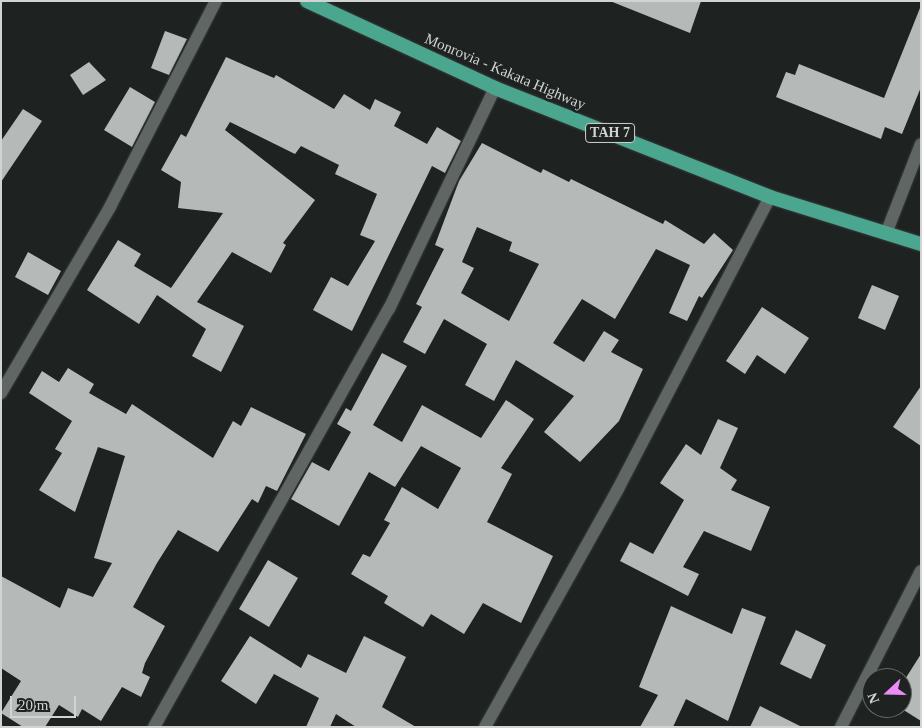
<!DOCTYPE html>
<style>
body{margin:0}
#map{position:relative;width:922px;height:728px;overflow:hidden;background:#1e2221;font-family:Georgia,serif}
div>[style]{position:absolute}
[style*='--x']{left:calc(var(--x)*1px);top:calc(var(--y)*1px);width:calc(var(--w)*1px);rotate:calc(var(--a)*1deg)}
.building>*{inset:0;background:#b5bab8}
.roads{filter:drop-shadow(0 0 1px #383c3a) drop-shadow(0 0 1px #383c3a)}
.minor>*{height:12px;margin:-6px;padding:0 6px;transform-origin:6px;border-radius:6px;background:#606664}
.trunk>*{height:14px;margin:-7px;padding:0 7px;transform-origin:7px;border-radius:7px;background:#4aa68e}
span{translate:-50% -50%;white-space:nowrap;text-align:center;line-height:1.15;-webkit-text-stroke:5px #1e2221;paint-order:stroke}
.shield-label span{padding:1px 4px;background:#1e2221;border:1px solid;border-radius:4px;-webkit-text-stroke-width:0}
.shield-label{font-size:14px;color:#d1d4d3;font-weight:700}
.street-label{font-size:15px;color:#d1d4d3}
.frame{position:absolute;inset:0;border:2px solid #d1d4d3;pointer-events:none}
.north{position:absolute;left:862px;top:668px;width:50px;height:50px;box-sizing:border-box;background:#1e2221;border:1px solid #666968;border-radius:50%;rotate:249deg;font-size:14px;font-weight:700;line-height:20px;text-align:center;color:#d1d4d3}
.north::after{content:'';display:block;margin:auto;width:18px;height:22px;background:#ed8cf9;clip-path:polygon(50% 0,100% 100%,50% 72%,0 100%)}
.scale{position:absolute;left:10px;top:696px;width:66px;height:22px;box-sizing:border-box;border:2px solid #d1d4d3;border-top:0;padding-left:6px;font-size:15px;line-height:18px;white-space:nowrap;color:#d1d4d3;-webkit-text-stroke:4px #1e2221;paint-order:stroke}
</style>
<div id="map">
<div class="building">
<i style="clip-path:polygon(610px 1px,701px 1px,690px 33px)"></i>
<i style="clip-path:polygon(920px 8px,921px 87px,902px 134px,885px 127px,881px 139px,776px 97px,786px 72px,795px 75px,799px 64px,884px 98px)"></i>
<i style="clip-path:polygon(165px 31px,187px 39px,169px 75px,151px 68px)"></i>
<i style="clip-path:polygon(226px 57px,274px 78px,276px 75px,334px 109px,344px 94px,370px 110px,375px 99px,401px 112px,394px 126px,427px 144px,437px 127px,461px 141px,445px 173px,432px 166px,352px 331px,313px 310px,331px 277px,348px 286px,375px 241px,360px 235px,377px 194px,335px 174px,339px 165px,301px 146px,295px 154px,230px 122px,225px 130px,315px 200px,283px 243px,286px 245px,271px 273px,232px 252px,197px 302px,244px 326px,221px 372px,192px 356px,206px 329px,157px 295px,139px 324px,87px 290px,118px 240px,141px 254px,134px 266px,171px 288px,223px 213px,178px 208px,181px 182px,161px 170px,181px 134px,186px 137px)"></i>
<i style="clip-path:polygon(89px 62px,106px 80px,83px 95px,70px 75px)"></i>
<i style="clip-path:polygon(130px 87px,155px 102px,132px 147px,104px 130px)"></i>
<i style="clip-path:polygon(23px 109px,42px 121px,1px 182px,1px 141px)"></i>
<i style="clip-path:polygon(evenodd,482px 143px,541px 173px,543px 169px,569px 182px,571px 179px,663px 224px,665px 220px,704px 244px,714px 233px,733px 250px,702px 298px,699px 296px,687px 321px,669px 313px,690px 265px,656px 249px,615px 319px,582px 299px,553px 343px,584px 362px,604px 331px,619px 340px,611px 352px,643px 369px,619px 421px,580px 462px,544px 432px,574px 396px,516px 360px,494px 401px,465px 385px,487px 344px,444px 319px,425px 354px,403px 342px,422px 307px,416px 304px,444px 249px,435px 245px,459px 181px,482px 143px,477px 227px,512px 242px,509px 251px,539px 264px,509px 321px,461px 293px,474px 268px,462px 262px,477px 227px)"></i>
<i style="clip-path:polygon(28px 252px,61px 271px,48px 295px,15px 277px)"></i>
<i style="clip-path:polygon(872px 285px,899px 296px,885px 330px,858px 318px)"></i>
<i style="clip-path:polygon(762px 307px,809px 338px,785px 374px,757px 355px,745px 374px,726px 361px)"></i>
<i style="clip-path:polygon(382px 353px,407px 366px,373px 425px,402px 442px,422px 405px,481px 438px,506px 400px,534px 419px,501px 468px,512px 474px,487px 522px,553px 556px,521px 623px,483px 603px,464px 634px,431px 614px,423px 627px,384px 603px,388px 596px,351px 574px,363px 554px,370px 557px,390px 523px,384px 520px,402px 487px,438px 509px,461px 468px,421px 446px,395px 487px,369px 472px,339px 526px,291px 499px,312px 462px,329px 471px,351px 432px,337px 424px,346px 408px,351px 411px)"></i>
<i style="clip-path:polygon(68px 368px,94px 384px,89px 393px,126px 414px,132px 404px,213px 458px,233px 421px,241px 426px,251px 407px,306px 434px,277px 491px,266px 486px,258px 503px,252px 499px,218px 552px,178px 530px,157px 563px,133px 607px,165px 626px,145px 663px,142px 673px,150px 677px,141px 697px,122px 687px,101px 721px,82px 709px,78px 717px,59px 705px,45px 727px,23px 727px,1px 713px,21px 681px,1px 668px,1px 576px,60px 608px,68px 588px,93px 597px,112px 563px,94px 558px,125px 456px,98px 447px,75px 512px,39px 490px,62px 453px,55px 449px,72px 421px,29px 393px,42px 371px,59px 382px)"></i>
<i style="clip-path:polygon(921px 386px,921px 446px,893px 427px)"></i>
<i style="clip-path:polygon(718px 419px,738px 428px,720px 468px,737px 480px,731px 490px,770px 507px,751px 551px,704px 531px,683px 567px,699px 574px,688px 596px,620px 561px,630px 542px,653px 554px,684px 500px,660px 483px,686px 444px,701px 455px)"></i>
<i style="clip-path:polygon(268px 560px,298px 578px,269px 627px,239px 609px)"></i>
<i style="clip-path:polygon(671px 606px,732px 634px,742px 608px,766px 617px,728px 721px,686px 699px,673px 727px,640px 727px,658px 695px,639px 687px)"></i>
<i style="clip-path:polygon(796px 630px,826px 645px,811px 679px,780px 664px)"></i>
<i style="clip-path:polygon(250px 636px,301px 668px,308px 654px,346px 673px,364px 636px,406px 657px,382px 707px,416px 727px,356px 727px,336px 714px,330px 727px,306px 727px,319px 698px,274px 674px,256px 704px,221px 681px)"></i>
<i style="clip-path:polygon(921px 654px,921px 721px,902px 709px,902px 684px)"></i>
<i style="clip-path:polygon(760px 706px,802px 727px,750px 727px)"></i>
</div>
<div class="roads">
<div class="minor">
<i style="--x:887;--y:231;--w:93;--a:-68.7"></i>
<i style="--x:1;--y:393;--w:216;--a:-59.6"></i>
<i style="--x:110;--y:207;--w:232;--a:-62.8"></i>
<i style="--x:154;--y:727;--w:480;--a:-60.7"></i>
<i style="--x:389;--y:309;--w:245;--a:-64.4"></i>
<i style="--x:485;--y:727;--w:273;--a:-60.8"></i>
<i style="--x:618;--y:489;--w:329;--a:-62.5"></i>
<i style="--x:841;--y:727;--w:175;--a:-62.9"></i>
</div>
<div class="trunk">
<i style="--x:307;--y:1;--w:207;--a:24.8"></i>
<i style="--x:495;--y:88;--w:296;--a:21.6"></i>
<i style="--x:770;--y:197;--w:158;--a:17.3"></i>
</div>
</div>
<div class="shield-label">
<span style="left:610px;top:133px">TAH 7</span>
</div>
<div class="street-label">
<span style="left:505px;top:72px;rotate:23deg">Monrovia - Kakata Highway</span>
</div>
<div class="frame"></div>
<div class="north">N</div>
<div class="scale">20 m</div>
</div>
